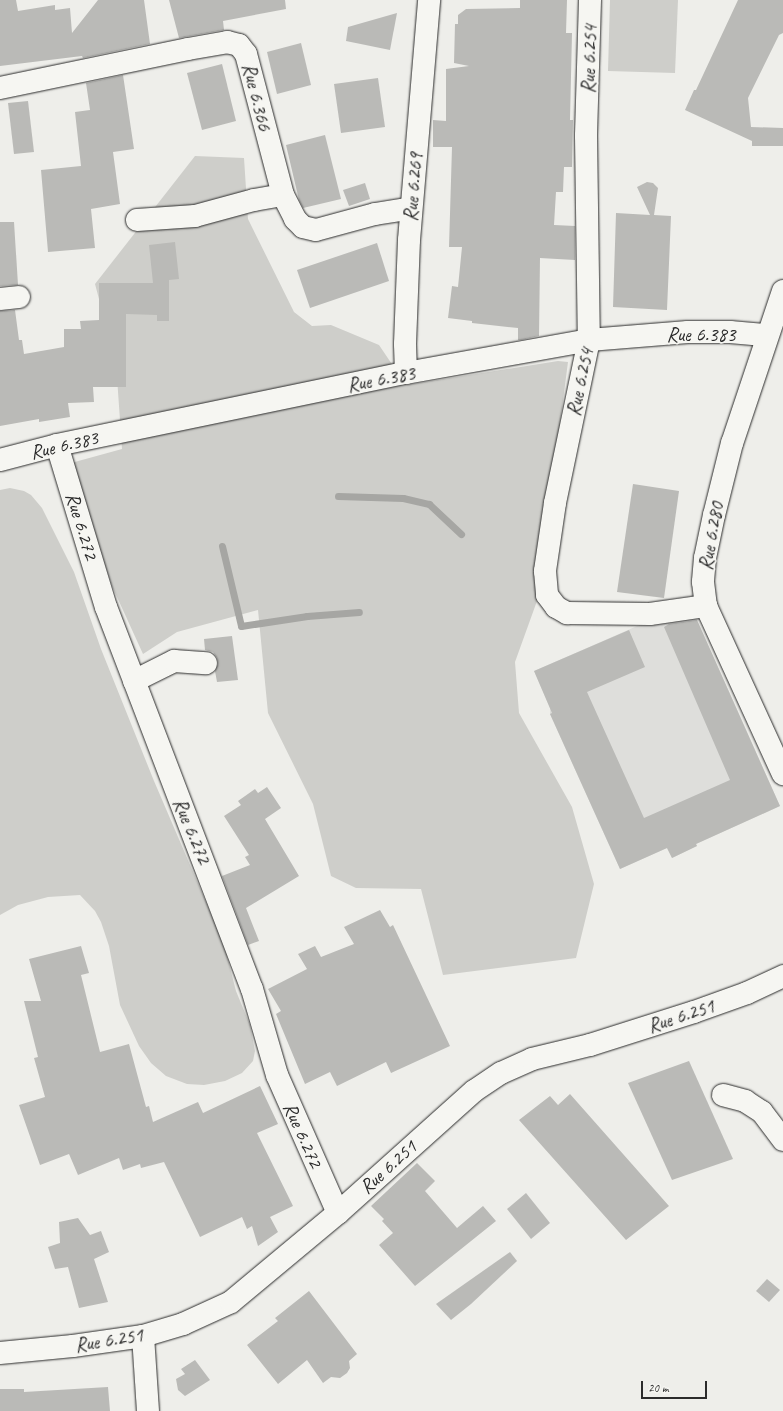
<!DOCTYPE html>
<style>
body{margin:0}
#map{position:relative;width:783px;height:1411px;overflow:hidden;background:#eeeeea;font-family:Caveat,sans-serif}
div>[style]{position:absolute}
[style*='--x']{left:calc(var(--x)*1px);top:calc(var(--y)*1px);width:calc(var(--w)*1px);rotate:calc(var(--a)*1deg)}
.built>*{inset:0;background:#dededb}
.green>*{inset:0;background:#cececa}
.stream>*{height:7px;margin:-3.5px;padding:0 3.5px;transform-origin:3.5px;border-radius:3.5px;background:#a6a6a3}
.building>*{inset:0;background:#babab7}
.roads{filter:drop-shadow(0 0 1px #2b2b2b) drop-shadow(0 0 1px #2b2b2b)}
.minor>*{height:22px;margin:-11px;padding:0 11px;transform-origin:11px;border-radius:11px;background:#f6f6f2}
.secondary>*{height:22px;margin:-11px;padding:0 11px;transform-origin:11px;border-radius:11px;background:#f6f6f2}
span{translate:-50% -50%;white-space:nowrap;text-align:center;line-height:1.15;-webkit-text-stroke:3.5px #f6f6f2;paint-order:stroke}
.street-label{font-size:20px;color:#2b2b2b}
.scale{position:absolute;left:641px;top:1381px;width:66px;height:18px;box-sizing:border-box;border:2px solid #2b2b2b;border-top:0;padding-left:5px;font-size:12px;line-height:14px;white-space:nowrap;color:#2b2b2b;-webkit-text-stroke:3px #f6f6f2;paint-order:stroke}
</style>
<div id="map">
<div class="built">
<i style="clip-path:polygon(693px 611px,780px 806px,696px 844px,697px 846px,672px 858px,667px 848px,620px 869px,550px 714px,550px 708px,534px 671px,660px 616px)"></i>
</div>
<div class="green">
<i style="clip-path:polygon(610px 0,678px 0,675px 73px,608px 71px)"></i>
<i style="clip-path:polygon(195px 156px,244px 158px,248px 219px,294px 312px,312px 326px,331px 325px,379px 345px,406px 385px,558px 361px,568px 362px,537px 601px,515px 662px,519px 713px,572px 807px,594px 884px,576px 958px,443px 975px,421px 889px,356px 888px,331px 876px,313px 804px,268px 713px,258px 610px,177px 632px,143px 654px,112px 586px,71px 463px,122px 449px,116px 363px,95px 284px)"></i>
<i style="clip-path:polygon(10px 488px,24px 491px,31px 495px,42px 508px,74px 572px,101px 649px,154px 781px,224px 944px,236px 991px,250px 1025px,255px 1051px,253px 1061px,242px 1073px,225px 1081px,204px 1085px,187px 1084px,166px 1076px,151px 1063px,139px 1046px,120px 1005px,109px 946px,101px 922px,95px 911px,80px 895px,48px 897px,18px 905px,0 915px,0 490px)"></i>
</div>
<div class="stream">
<i style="--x:338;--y:496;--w:65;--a:1.8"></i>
<i style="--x:403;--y:498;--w:27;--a:13"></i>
<i style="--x:429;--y:504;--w:44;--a:43.2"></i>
<i style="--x:222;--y:546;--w:82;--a:76.6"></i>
<i style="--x:241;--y:626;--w:67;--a:-8.6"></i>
<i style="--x:307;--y:616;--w:52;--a:-4.4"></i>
</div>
<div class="building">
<i style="clip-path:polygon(0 0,16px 0,18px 11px,55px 5px,55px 10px,70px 8px,72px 33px,98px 0,144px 0,150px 44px,83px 58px,82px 56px,0 66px)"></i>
<i style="clip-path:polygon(169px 0,285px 0,286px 9px,223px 21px,224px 30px,179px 38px)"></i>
<i style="clip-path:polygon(520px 0,567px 0,566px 33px,572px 33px,570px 120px,573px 120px,572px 167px,564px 167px,563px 192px,556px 192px,554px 225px,575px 226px,575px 260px,540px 258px,539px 336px,521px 340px,518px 340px,518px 328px,472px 323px,472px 321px,448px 318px,452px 286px,458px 287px,462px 247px,449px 247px,452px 147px,433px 147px,433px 120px,446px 121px,446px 69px,469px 66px,454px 63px,455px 24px,458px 24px,458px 15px,466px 9px,520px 8px)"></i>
<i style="clip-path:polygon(738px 0,783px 0,783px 33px,779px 35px,748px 98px,751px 127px,783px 128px,783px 146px,752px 146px,752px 141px,685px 110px,694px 90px,696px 90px)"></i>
<i style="clip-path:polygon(397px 13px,390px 50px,346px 41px,348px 27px)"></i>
<i style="clip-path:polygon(301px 43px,311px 85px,277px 94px,267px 52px)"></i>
<i style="clip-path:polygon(222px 64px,236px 121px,202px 130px,187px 73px)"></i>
<i style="clip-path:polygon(123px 75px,134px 149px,113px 152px,120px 204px,91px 209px,95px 248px,48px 252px,41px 170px,81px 166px,75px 112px,90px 110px,86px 83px)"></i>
<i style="clip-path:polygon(378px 78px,385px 127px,341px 133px,334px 84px)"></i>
<i style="clip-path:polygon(28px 101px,34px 152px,14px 154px,8px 103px)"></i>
<i style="clip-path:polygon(325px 135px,341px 199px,303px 208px,299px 200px,286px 145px)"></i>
<i style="clip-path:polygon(647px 182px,653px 183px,658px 188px,654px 215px,671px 216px,667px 310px,613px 307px,616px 213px,650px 215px,637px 187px)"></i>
<i style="clip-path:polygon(365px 183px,370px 199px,349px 206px,343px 190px)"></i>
<i style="clip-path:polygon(0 222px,14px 222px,18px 285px,0 286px)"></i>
<i style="clip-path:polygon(175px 242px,179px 279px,169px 280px,169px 321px,157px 321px,157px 315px,126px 314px,126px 387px,93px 387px,94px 402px,68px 403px,70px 417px,39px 422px,39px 419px,0 426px,0 311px,15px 310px,19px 340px,22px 340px,24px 354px,64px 347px,64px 329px,81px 329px,80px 321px,99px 320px,99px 283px,153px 283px,149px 245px)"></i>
<i style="clip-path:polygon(377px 243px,389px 281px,310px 308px,297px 270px)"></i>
<i style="clip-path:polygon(633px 484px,679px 491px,664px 598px,617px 592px)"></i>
<i style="clip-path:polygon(697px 620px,780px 806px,696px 844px,697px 846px,672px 858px,667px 848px,620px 869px,550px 714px,552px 713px,534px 671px,629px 630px,645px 667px,587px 692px,644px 818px,730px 780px,664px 627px,669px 624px)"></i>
<i style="clip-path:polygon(232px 636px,238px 680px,217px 682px,215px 671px,218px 664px,217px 658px,213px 652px,205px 650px,204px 639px)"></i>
<i style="clip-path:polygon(267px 787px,281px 808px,265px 819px,299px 876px,246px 908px,259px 941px,248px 945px,222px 876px,250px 865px,245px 857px,249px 855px,224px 816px,241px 805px,238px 801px,255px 789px,258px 793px)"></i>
<i style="clip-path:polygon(380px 910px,390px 927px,393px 925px,450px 1046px,391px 1073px,386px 1062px,337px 1086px,330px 1072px,305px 1084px,276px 1014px,281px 1011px,268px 989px,307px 969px,298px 954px,315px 946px,321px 957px,354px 944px,344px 927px)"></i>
<i style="clip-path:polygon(81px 946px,89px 973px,81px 975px,100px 1052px,129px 1044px,146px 1107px,149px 1106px,153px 1122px,198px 1102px,203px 1113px,260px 1086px,278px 1124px,257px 1133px,293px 1206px,270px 1217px,278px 1232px,258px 1246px,252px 1226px,247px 1229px,242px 1217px,200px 1237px,164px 1162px,141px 1168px,140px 1164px,123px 1170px,119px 1158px,78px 1175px,69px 1154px,40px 1165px,19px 1105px,45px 1097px,34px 1058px,38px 1057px,24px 1001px,41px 1001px,29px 959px)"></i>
<i style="clip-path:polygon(689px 1061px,733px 1159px,672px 1180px,628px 1083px)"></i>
<i style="clip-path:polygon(570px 1094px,669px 1206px,626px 1240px,519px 1120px,550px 1096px,558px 1105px)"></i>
<i style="clip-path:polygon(417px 1163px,435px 1181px,425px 1191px,457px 1228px,483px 1206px,496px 1221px,415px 1286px,379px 1245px,393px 1233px,382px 1221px,384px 1219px,371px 1206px)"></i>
<i style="clip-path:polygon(526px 1193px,550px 1223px,531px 1239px,507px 1209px)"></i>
<i style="clip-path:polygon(78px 1218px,90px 1235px,101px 1231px,109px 1252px,94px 1259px,108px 1302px,79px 1308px,68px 1267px,55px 1269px,48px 1247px,60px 1243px,59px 1222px)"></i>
<i style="clip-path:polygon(510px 1252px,517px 1261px,471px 1304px,451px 1320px,436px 1304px)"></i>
<i style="clip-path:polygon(767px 1279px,780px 1290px,769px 1302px,756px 1291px)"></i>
<i style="clip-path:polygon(309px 1291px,357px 1354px,349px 1361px,350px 1368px,347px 1373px,340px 1378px,331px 1377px,323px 1383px,307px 1360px,278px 1384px,247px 1345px,278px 1321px,275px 1318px)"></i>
<i style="clip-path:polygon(195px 1360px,210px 1380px,185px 1396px,178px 1390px,176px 1379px,185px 1374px,181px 1369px)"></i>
<i style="clip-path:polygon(108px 1387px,110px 1411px,0 1411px,0 1389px,24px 1389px,24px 1392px)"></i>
</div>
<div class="roads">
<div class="minor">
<i style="--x:590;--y:0;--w:136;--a:91.7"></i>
<i style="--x:586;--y:136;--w:204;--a:89.2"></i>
<i style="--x:589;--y:340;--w:167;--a:101.8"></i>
<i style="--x:555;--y:503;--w:69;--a:98.4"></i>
<i style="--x:545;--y:571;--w:24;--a:85"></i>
<i style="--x:547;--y:595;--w:15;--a:53"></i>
<i style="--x:556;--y:607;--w:13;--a:29"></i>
<i style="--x:567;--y:613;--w:83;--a:0.7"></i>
<i style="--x:650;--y:614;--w:57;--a:-8.1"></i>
<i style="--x:0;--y:88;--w:192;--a:-11.7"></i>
<i style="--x:188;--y:49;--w:40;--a:-10"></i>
<i style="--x:227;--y:42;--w:12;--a:14"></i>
<i style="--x:239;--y:45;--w:11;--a:52"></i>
<i style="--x:246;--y:54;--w:146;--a:75.3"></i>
<i style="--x:283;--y:195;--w:27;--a:63"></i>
<i style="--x:295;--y:219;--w:11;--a:45"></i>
<i style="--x:303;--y:227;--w:13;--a:13"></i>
<i style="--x:316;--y:230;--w:61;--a:-15.2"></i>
<i style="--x:375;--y:214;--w:36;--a:-9"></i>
<i style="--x:137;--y:220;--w:58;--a:-3.9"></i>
<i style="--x:195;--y:216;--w:61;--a:-15.2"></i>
<i style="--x:254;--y:200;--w:29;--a:-10"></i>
<i style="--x:783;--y:291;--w:160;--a:108.5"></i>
<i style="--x:732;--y:443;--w:74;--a:104"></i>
<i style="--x:714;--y:515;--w:44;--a:101.8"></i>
<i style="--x:705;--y:558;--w:24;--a:95"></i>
<i style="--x:703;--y:582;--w:24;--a:83"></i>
<i style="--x:706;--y:606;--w:185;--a:65.4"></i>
<i style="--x:0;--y:299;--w:19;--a:-6"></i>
<i style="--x:406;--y:373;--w:29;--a:-92"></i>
<i style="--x:405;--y:344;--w:104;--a:-87.8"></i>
<i style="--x:409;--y:240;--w:241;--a:-85.2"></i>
<i style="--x:57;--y:445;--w:169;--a:73.2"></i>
<i style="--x:106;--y:607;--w:409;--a:69.1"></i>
<i style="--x:252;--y:989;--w:90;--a:73.8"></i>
<i style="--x:277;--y:1075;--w:151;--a:66.2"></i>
<i style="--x:0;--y:460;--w:59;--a:-14.7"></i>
<i style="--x:57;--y:445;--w:356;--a:-11.7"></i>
<i style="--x:406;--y:373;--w:186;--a:-10.2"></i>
<i style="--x:589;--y:340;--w:99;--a:-4.6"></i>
<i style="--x:688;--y:332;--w:42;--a:0"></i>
<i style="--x:730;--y:332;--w:37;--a:5"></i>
<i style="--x:134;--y:681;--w:45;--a:-26.6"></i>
<i style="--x:174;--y:661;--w:32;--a:4"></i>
<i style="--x:723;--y:1095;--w:23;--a:15"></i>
<i style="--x:745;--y:1101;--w:20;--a:33"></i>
<i style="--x:762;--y:1112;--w:35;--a:53"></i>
<i style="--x:143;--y:1336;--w:75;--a:86.2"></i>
</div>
<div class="secondary">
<i style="--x:0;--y:1353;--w:73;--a:-5.5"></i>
<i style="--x:73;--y:1346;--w:71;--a:-8.1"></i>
<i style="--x:143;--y:1336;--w:42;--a:-16.7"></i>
<i style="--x:183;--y:1324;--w:53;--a:-24.6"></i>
<i style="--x:231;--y:1302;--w:139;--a:-39.8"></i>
<i style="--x:338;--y:1213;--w:183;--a:-41.9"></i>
<i style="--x:474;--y:1091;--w:32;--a:-34"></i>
<i style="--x:501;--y:1073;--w:34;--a:-24"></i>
<i style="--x:532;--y:1059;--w:60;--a:-13.6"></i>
<i style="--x:590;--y:1045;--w:109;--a:-17.6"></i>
<i style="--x:694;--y:1012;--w:56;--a:-19.7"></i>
<i style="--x:747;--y:993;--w:40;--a:-25"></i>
</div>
</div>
<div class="street-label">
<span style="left:589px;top:59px;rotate:-88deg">Rue 6.254</span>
<span style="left:257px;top:97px;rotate:76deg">Rue 6.366</span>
<span style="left:413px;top:187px;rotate:-85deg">Rue 6.269</span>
<span style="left:701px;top:334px">Rue 6.383</span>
<span style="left:381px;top:379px;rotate:-11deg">Rue 6.383</span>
<span style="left:580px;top:382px;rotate:-78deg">Rue 6.254</span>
<span style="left:64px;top:445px;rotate:-13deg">Rue 6.383</span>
<span style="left:82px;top:526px;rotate:73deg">Rue 6.272</span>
<span style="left:711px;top:536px;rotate:-80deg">Rue 6.280</span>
<span style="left:192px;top:831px;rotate:68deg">Rue 6.272</span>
<span style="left:681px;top:1016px;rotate:-18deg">Rue 6.251</span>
<span style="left:303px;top:1135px;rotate:66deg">Rue 6.272</span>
<span style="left:388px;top:1167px;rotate:-42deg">Rue 6.251</span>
<span style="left:109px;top:1340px;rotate:-9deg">Rue 6.251</span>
</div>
<div class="scale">20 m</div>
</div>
